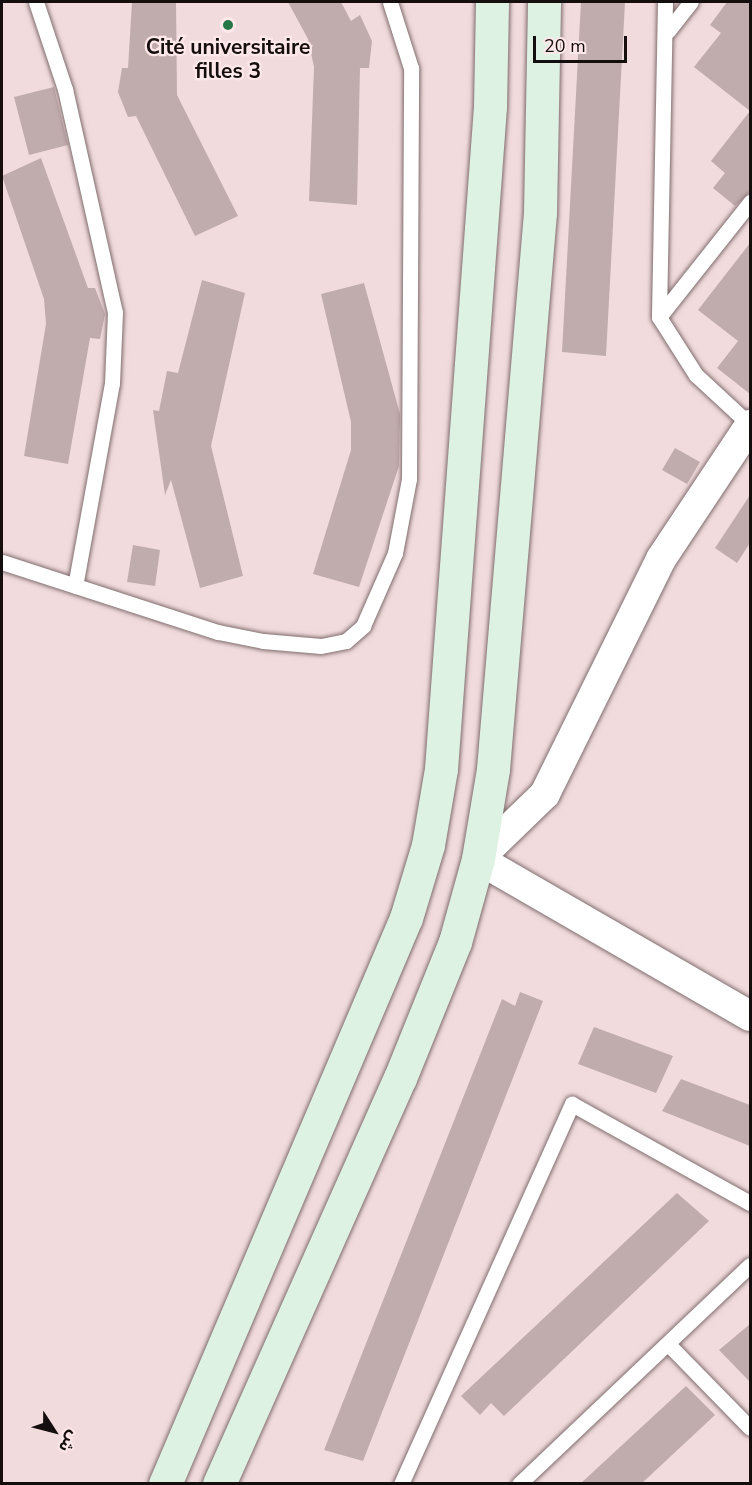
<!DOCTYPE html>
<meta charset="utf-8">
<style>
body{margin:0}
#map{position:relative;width:752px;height:1485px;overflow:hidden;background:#f1dbdd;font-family:"Nunito Sans","Noto Sans Arabic",sans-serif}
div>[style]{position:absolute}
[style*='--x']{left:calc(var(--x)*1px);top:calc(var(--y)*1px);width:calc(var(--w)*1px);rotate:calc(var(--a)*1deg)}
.building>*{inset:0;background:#c1acad}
.roads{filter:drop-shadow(0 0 2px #806d6e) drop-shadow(0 0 2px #806d6e)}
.lane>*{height:15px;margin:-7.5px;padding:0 7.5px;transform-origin:7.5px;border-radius:7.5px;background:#fff}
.street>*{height:30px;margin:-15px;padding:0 15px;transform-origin:15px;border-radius:15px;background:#fff}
.secondary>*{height:33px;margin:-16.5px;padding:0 16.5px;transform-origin:16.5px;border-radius:16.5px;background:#def2e4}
.dots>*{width:16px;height:16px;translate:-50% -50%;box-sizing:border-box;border:3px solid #ffe8ea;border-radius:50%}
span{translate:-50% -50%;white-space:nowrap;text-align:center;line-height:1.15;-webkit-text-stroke:4.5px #ffe8ea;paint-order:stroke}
.poi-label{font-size:21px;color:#150e0e;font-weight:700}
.frame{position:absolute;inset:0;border:3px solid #150e0e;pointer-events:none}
.north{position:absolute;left:24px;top:1401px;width:60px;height:60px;-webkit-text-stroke:4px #ffe8ea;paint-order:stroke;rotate:126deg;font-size:16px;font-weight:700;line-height:24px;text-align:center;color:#150e0e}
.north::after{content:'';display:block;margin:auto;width:21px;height:27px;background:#150e0e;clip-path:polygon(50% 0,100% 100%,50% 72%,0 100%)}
.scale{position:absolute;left:533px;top:36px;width:94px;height:27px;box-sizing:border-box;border:3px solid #150e0e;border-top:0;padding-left:8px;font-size:18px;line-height:21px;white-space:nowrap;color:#150e0e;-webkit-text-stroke:4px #ffe8ea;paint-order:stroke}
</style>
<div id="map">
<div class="building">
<i style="clip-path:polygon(132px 2px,176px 2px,177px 95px,238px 216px,195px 236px,136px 116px,128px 117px,118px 92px,122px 68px,128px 68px)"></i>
<i style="clip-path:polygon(288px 2px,341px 2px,351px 21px,360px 15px,372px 41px,369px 68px,360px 68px,357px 205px,309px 201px,314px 67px,308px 39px)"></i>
<i style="clip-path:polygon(581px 2px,625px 2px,606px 356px,562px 352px)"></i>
<i style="clip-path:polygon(727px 2px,750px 2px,750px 111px,694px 67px,721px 33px,710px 25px)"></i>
<i style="clip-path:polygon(54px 87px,68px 145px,29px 155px,14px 97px)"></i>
<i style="clip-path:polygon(750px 111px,750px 192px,735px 206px,713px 188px,725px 173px,711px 161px)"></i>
<i style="clip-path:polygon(41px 158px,88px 288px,95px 288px,105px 314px,100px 339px,90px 338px,68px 464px,24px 456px,46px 324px,44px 299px,2px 176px)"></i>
<i style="clip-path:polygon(750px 243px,750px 394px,717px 368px,738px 341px,698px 310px)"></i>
<i style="clip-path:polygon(202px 280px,245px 293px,211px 446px,243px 576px,200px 588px,171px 480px,165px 495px,153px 410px,159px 411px,167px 371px,178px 373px)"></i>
<i style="clip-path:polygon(364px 283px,400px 414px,399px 466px,359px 587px,313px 574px,351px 450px,351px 422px,321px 294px)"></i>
<i style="clip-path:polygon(675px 448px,700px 462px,687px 484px,662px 470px)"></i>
<i style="clip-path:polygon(750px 495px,750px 543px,737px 563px,715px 548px)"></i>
<i style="clip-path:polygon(133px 545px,160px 550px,155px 586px,127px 582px)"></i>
<i style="clip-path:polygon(520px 992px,543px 1001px,363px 1461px,324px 1450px,502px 999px,515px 1006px)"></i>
<i style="clip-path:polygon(594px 1027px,673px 1056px,656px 1093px,578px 1064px)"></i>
<i style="clip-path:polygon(681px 1079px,750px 1105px,750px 1146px,662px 1111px)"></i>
<i style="clip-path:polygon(677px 1193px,709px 1221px,504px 1416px,491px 1403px,480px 1415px,461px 1396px)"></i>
<i style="clip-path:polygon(750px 1324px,750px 1382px,719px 1350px)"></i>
<i style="clip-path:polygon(686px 1386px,715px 1415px,641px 1484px,580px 1484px)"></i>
</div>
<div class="roads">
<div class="lane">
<i style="--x:36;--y:2;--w:92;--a:71.6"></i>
<i style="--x:65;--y:89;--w:229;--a:77.4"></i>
<i style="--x:115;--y:312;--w:71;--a:92.4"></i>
<i style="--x:112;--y:383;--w:206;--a:100.3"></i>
<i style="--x:665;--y:2;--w:315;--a:91.1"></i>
<i style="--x:659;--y:317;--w:69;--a:57.5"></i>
<i style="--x:696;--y:375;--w:74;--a:42.8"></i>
<i style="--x:668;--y:31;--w:37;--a:-52"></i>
<i style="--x:659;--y:317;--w:147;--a:-51.6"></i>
<i style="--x:2;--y:562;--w:227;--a:18"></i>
<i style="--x:218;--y:632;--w:46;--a:11.3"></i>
<i style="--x:263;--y:641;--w:58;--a:4.9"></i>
<i style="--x:321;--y:646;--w:25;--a:-11"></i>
<i style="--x:346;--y:641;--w:23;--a:-41"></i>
<i style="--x:363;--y:626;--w:80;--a:-66.3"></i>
<i style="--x:395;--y:553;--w:75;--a:-79.3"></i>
<i style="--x:409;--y:479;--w:411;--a:-89.7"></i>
<i style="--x:411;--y:68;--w:69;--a:-107.7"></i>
<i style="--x:668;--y:1344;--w:117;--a:45.7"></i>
<i style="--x:401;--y:1484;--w:417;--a:-65.8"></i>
<i style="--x:572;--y:1104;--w:204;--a:29.1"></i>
<i style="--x:519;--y:1484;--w:318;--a:-43.5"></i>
</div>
<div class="street">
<i style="--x:750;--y:425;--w:161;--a:123.6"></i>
<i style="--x:661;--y:559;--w:262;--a:116.3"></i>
<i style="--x:545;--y:794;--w:93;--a:135.9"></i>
<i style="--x:478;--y:859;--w:314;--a:30"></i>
</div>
<div class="secondary">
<i style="--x:165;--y:1484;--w:615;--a:-66.94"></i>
<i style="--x:406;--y:918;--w:76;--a:-73.2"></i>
<i style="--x:428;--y:845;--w:77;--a:-80.3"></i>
<i style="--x:441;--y:769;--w:664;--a:-85.77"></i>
<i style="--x:490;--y:107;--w:105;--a:-88.9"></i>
<i style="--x:219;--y:1484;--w:445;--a:-66"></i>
<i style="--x:400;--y:1078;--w:147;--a:-68"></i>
<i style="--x:455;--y:942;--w:86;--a:-74.5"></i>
<i style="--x:478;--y:859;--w:91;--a:-80.5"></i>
<i style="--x:493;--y:769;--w:558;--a:-85.17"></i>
<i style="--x:540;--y:213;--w:211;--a:-88.9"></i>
</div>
</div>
<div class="dots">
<i style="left:228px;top:25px;background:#277646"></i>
</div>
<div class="poi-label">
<span style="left:228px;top:59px">Cité universitaire<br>filles 3</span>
</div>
<div class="frame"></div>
<div class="north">ش</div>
<div class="scale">20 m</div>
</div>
